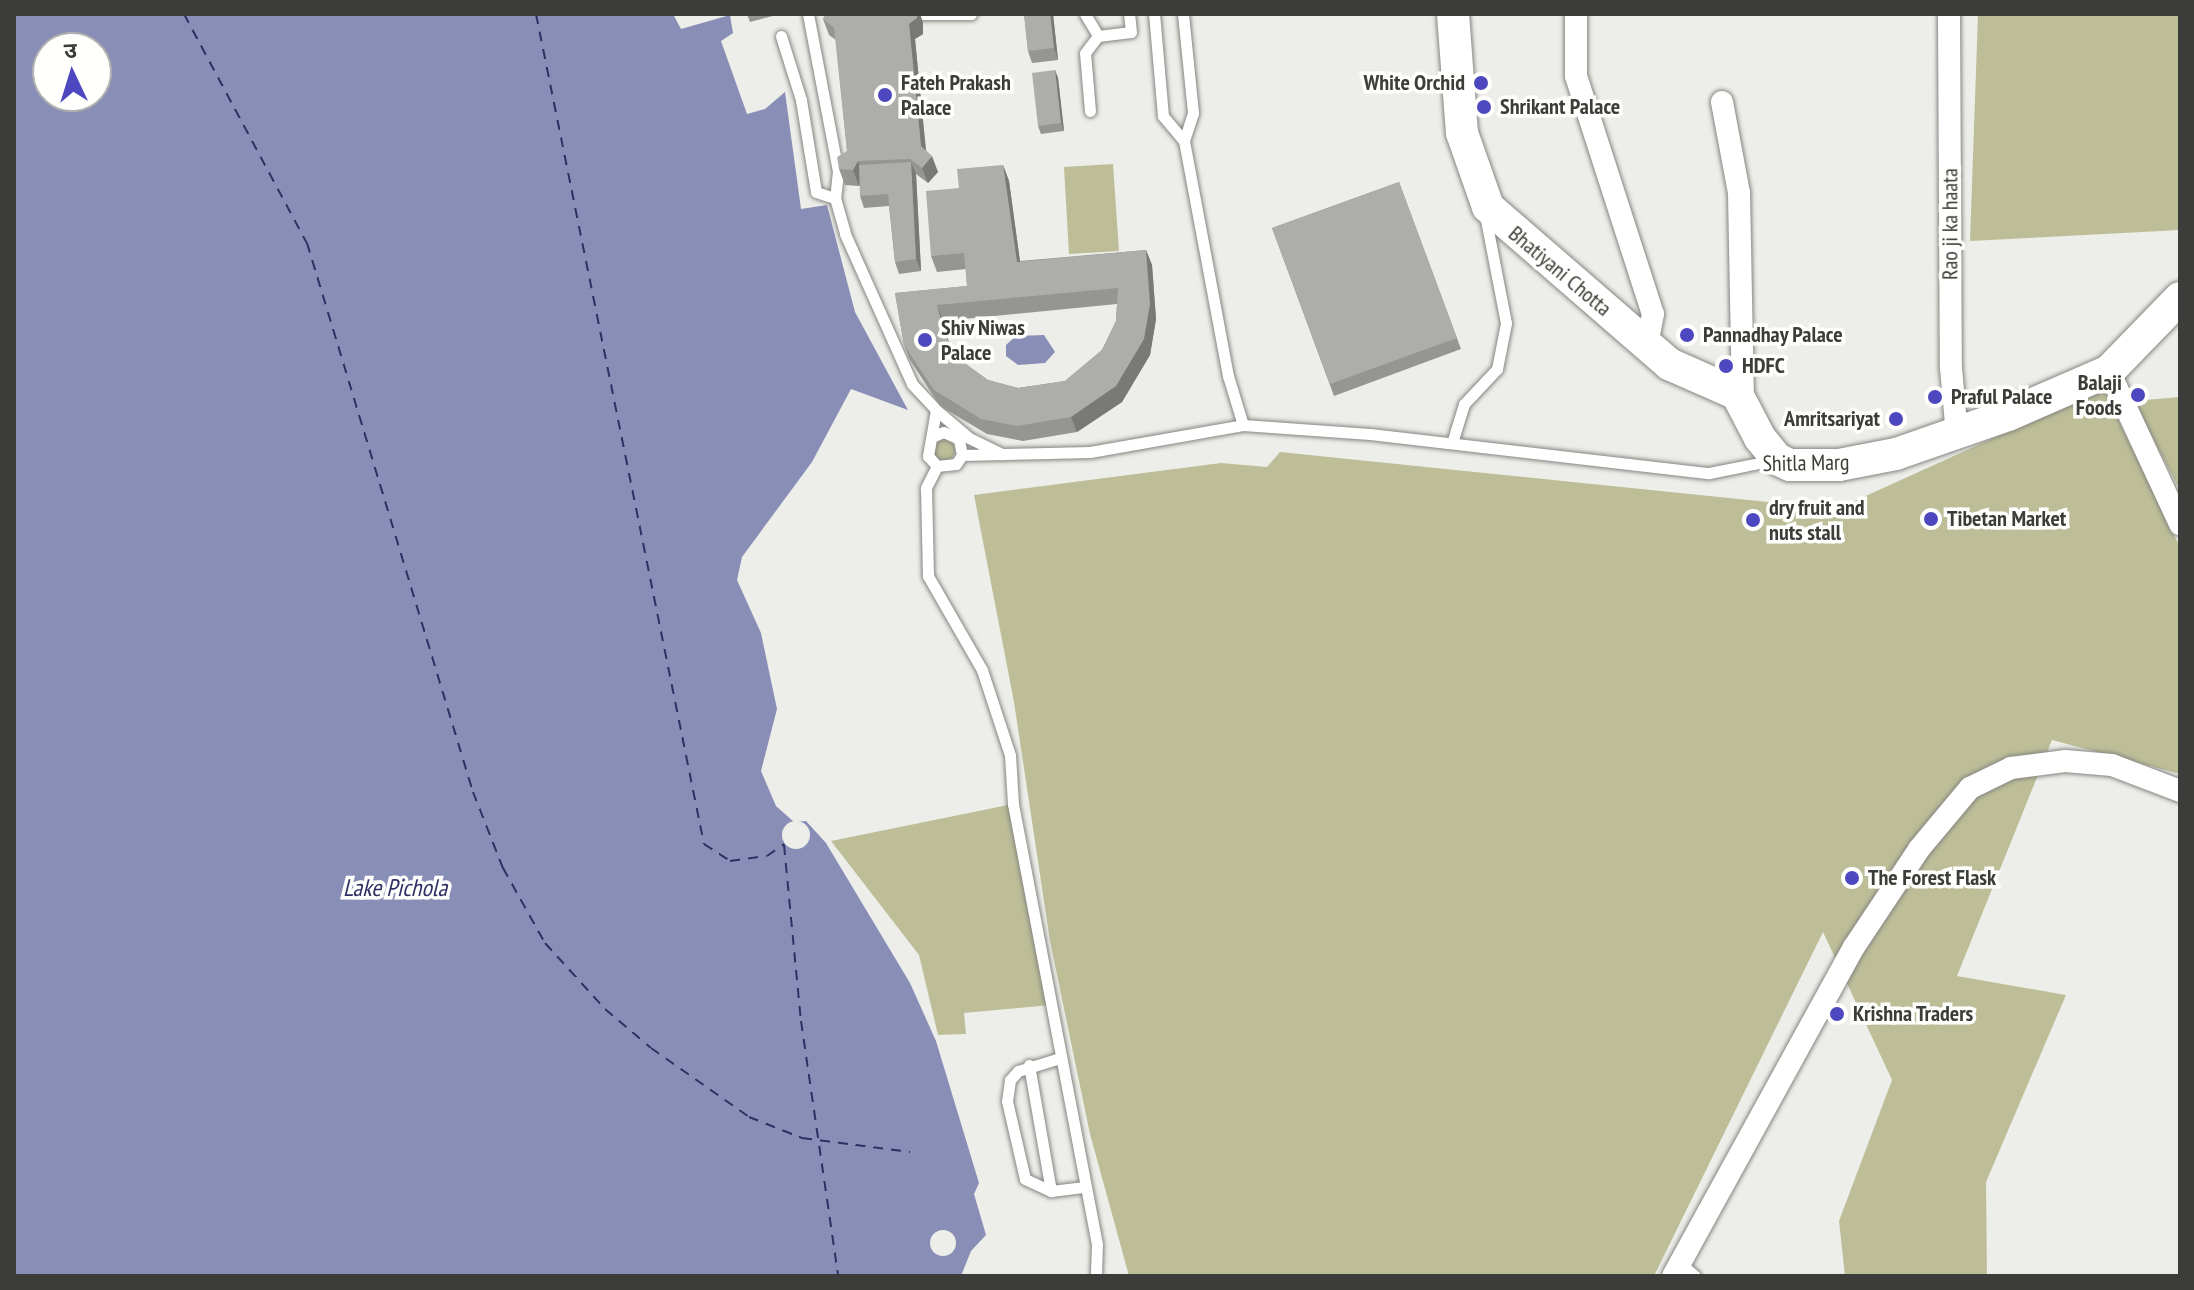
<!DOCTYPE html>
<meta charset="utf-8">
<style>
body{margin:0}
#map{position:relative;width:2194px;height:1290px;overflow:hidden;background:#edeee9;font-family:"PT Sans Narrow","Noto Sans Devanagari",sans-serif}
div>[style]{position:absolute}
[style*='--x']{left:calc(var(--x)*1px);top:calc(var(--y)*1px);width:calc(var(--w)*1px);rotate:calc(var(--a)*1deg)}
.green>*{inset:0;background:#bdbe98}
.round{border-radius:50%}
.water>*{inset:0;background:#898eb6}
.pier>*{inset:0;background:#edeee9}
.ferry>*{height:2px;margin-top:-1px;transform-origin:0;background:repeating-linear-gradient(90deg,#2e3063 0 10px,transparent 0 18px)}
.roads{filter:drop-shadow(0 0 2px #858581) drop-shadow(0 0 2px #858581)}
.lane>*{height:11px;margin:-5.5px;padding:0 5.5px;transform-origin:5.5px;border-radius:5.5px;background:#fff}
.street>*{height:22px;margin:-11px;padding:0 11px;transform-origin:11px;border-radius:11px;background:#fff}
.secondary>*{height:32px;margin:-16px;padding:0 16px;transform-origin:16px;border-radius:16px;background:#fff}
.wall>*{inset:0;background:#959591}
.shaded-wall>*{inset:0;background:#797976}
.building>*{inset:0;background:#adada9}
.dots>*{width:22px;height:22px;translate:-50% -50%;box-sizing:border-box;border:4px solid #fffffe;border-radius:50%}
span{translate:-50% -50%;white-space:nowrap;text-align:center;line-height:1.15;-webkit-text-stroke:7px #fffffe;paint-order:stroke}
.poi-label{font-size:22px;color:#3c3c3a;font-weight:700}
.left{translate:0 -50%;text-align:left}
.right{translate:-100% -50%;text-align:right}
.street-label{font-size:22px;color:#3c3c3a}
.water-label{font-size:24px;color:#2e3063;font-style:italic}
.frame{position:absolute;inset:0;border:16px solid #3c3c3a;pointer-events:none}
.north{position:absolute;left:32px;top:32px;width:80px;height:80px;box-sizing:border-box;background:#fffffe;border:2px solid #b1b1b0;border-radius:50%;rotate:356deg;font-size:22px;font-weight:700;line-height:32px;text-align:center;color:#3c3c3a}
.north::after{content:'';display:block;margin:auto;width:28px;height:36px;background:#4d48bf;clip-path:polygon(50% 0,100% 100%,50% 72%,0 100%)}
</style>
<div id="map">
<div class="green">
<i style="clip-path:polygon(1978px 14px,2180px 14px,2180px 230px,1970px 241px)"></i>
<i style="clip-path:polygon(1113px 164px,1119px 251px,1069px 254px,1064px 167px)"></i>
<i style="clip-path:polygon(2103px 388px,2180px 547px,2180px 774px,2052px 740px,1957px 976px,2066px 995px,1986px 1182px,1987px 1276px,1845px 1276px,1839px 1221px,1892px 1080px,1823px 932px,1654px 1276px,1129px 1276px,1090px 1134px,1050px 941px,1014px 702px,974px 495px,1221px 463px,1267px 467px,1280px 452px,1837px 509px)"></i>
<i style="clip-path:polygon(2180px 397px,2180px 490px,2133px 401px)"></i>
<i class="round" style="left:933px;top:439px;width:22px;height:22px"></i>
<i style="clip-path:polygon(1013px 804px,1051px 1005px,964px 1013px,966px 1034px,938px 1035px,919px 955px,831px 841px)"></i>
</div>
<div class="water">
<i style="clip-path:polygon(evenodd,14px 14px,673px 14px,681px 29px,730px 15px,733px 33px,721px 41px,747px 114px,765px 109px,785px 92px,801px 209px,827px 205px,855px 312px,908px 410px,851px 389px,812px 462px,742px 557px,737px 580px,761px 633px,777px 709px,761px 771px,776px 806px,794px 822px,806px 821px,826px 843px,910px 983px,936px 1041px,979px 1183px,974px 1194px,986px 1235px,971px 1251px,961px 1276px,14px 1276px,14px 14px,48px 48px,96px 48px,96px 96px,48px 96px,48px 48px)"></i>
<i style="clip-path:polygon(1044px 335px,1055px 352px,1045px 363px,1018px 365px,1006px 356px,1006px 345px,1016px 336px)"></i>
</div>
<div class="pier">
<i class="round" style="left:782px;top:821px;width:28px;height:28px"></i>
<i class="round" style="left:930px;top:1230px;width:26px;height:26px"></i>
</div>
<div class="ferry">
<i style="--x:184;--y:14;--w:260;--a:61.8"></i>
<i style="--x:307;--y:243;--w:574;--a:73.18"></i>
<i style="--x:473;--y:792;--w:82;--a:68.5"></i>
<i style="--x:503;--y:868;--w:86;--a:60.8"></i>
<i style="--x:545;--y:943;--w:89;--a:47.7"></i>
<i style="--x:605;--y:1009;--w:60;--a:40.3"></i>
<i style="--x:651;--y:1048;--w:120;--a:35.1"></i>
<i style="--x:749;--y:1117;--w:57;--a:21.6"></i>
<i style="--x:802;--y:1138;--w:109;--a:7.4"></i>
<i style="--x:536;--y:14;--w:847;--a:78.56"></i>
<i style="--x:704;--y:844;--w:31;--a:33"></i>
<i style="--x:730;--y:861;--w:37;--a:-8"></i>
<i style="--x:767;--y:856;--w:21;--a:-35"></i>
<i style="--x:784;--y:845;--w:177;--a:84.5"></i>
<i style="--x:801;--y:1021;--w:258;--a:81.7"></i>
</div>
<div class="roads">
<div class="lane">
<i style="--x:808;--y:14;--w:160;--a:79.2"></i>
<i style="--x:838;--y:171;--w:27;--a:96"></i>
<i style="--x:835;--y:198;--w:37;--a:74"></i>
<i style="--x:845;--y:234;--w:164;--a:65.9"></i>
<i style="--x:912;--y:384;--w:35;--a:47"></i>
<i style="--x:936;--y:410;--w:47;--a:99.9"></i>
<i style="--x:928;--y:456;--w:13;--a:48"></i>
<i style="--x:937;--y:466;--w:19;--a:-6"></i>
<i style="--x:956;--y:464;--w:11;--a:-56"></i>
<i style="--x:962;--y:455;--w:16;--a:-101"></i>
<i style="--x:959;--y:439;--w:17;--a:-156"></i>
<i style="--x:943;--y:432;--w:12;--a:156"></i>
<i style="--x:917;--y:14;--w:54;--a:0"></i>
<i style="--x:1085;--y:14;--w:26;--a:59"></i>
<i style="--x:1098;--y:36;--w:33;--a:-7"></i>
<i style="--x:1131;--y:32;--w:18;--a:-96"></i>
<i style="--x:1183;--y:14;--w:100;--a:84.2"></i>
<i style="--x:1193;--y:113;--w:29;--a:108"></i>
<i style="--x:781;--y:36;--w:67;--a:72.6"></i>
<i style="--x:801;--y:100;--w:93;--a:80.7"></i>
<i style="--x:816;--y:192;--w:20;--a:18"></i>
<i style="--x:1090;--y:111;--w:58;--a:-94.9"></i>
<i style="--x:1085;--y:53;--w:21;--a:-53"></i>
<i style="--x:936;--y:410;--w:43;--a:40.3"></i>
<i style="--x:969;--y:438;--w:37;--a:26"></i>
<i style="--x:1243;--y:425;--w:127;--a:4.1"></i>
<i style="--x:1370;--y:434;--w:341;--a:6.6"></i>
<i style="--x:1709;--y:473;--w:66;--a:-11.3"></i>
<i style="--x:1452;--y:443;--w:41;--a:-72.9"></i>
<i style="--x:1464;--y:404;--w:48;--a:-46.7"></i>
<i style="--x:1497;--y:369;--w:47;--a:-78.9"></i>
<i style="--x:1506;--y:323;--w:110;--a:-101"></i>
<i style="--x:962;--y:455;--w:128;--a:-1.3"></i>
<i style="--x:1090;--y:452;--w:155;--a:-10"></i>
<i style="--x:1243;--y:425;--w:51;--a:-107"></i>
<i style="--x:1228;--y:376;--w:239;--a:-100.6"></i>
<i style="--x:1184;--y:141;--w:33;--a:-130"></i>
<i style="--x:1163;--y:116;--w:102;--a:-95"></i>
<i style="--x:937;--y:466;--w:25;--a:117"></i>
<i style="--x:926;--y:488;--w:88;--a:88.7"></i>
<i style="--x:928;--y:576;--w:108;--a:60.1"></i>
<i style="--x:982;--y:670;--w:89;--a:71.8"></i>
<i style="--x:1010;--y:755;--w:49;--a:86.5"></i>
<i style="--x:1013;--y:804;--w:448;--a:79.2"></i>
<i style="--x:1097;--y:1244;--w:32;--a:92"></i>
<i style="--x:1060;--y:1058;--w:44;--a:162.8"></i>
<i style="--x:1018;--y:1071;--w:12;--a:132"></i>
<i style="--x:1010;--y:1080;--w:21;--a:98"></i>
<i style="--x:1007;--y:1101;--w:80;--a:77"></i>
<i style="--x:1025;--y:1179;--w:29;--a:25"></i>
<i style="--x:1051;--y:1191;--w:34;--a:-7"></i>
<i style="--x:1029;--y:1065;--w:128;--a:80.1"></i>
<i style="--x:1680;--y:1263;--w:20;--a:41"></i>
</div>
<div class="street">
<i style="--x:1576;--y:14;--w:62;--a:90"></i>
<i style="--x:1576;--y:76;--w:250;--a:72.1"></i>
<i style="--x:1653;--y:314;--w:31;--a:101"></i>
<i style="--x:1949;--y:14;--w:354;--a:89.7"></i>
<i style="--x:1951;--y:368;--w:67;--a:84.9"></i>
<i style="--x:1722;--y:102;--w:93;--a:79.4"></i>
<i style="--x:1739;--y:193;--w:208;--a:88.9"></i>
<i style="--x:2109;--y:371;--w:169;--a:65.1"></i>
<i style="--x:1673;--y:1276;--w:376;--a:-61.2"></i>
<i style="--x:1854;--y:947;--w:118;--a:-56.4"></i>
<i style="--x:1919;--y:849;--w:80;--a:-50.1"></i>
<i style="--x:1970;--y:788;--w:46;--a:-26"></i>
<i style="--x:2011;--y:768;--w:54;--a:-7.4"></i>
<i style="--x:2065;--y:761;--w:47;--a:4.9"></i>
<i style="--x:2112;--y:765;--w:73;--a:20.9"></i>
</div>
<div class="secondary">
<i style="--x:1453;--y:14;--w:119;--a:85.7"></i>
<i style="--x:1462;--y:133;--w:78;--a:70.6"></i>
<i style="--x:1488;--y:207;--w:240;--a:40.9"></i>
<i style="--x:1669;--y:364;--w:74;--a:23.8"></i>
<i style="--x:1737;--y:394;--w:50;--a:62.4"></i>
<i style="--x:1760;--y:438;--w:27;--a:51"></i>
<i style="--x:1777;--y:459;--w:14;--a:25"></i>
<i style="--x:1790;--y:465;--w:49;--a:0"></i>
<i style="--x:1839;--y:465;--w:58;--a:-10.9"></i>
<i style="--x:1896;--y:454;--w:119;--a:-19.2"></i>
<i style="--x:2008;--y:415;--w:110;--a:-23.5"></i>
<i style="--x:2109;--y:371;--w:102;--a:-45.8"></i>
</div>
</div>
<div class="wall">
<i style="clip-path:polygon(747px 14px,780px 14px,750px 22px)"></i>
<i style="clip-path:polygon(863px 14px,920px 14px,923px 23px,923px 34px,915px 39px,926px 150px,938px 172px,928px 183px,916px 174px,921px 271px,899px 274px,895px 262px,889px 206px,864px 208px,860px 196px,860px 185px,859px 186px,845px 185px,839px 169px,847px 151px,836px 40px,829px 35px,823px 19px)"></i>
<i style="clip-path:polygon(1024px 14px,1053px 14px,1058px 60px,1032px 63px,1028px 51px)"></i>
<i style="clip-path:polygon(1055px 70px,1058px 78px,1064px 131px,1041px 134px,1038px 126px)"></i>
<i style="clip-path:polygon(evenodd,1003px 165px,1009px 181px,1020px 261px,1146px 250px,1152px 265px,1156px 319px,1150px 355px,1122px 402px,1077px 432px,1023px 441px,987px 434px,940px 406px,910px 360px,904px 345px,895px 293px,967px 286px,966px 269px,937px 272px,931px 256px,959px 188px,1003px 165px,1117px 304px,1116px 321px,1102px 350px,1065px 381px,1018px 388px,988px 380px,963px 362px,948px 340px,943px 321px,1117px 304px)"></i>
<i style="clip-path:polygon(1399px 182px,1461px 349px,1334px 396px,1272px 228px)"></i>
</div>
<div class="shaded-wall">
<i style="clip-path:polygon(917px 14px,920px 14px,923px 23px,923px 34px,915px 39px,927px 162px,921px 146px,909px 24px)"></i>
<i style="clip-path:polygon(1050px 14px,1053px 14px,1058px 60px,1054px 48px)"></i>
<i style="clip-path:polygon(1055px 70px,1058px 78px,1064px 131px,1061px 123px)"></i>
<i style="clip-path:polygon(932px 156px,938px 172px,928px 183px,922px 168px)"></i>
<i style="clip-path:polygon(858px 161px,864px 177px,859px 186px,853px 170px)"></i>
<i style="clip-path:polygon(911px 162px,916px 174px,921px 271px,916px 259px)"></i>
<i style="clip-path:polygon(1003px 165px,1009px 181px,1022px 277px,1017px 262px)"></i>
<i style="clip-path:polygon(1146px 250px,1152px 265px,1156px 319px,1150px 355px,1122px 402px,1077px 432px,1071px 417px,1144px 339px)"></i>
<i style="clip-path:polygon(937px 305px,943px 321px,951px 351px,945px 336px)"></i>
</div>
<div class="building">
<i style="clip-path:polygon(825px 14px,844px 14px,845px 16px,863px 14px,917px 14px,917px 18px,909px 24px,921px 146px,932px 156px,922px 168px,910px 159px,858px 161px,853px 170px,839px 169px,837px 157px,847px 151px,834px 28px,823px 19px)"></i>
<i style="clip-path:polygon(1024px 14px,1050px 14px,1054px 48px,1028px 51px)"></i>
<i style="clip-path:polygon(1055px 70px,1061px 123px,1038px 126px,1032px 73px)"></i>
<i style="clip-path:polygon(911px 162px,916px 259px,895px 262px,888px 194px,860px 196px,859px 165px)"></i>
<i style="clip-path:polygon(evenodd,1003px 165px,1017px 262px,1146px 250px,1150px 304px,1144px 339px,1116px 386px,1071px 417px,1017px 426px,981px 419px,934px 390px,904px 345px,895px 293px,967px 286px,964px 253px,931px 256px,926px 191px,959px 188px,957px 169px,1003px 165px,1118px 288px,1116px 321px,1102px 350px,1065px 381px,1018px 388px,988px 380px,963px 362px,945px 336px,937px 305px,1118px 288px)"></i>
<i style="clip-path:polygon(1399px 182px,1457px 338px,1330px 384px,1272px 228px)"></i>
</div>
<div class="dots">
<i style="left:1481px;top:83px;background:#4d48bf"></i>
<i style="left:885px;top:95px;background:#4d48bf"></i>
<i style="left:1484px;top:107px;background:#4d48bf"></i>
<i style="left:1687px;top:335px;background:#4d48bf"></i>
<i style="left:925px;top:340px;background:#4d48bf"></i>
<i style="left:1726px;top:366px;background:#4d48bf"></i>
<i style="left:2138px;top:395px;background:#4d48bf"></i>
<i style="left:1935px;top:397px;background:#4d48bf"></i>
<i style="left:1896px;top:419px;background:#4d48bf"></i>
<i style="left:1931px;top:519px;background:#4d48bf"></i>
<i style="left:1753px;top:520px;background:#4d48bf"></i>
<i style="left:1852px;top:878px;background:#4d48bf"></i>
<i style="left:1837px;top:1014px;background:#4d48bf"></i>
</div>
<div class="poi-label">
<span class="left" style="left:901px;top:95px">Fateh Prakash<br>Palace</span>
<span class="right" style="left:1465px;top:83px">White Orchid</span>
<span class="left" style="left:1500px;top:107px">Shrikant Palace</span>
<span class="left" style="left:941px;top:340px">Shiv Niwas<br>Palace</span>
<span class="left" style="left:1703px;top:335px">Pannadhay Palace</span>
<span class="left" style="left:1742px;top:366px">HDFC</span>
<span class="right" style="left:2122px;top:395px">Balaji<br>Foods</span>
<span class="left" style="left:1951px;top:397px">Praful Palace</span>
<span class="right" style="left:1880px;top:419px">Amritsariyat</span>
<span class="left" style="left:1769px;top:520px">dry fruit and<br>nuts stall</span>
<span class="left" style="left:1947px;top:519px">Tibetan Market</span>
<span class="left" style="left:1868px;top:878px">The Forest Flask</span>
<span class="left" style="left:1853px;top:1014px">Krishna Traders</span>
</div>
<div class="street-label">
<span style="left:1950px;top:224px;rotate:-90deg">Rao ji ka haata</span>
<span style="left:1560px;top:271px;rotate:40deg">Bhatiyani Chotta</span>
<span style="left:1806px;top:463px;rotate:-1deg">Shitla Marg</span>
</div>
<div class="water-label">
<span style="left:395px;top:888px">Lake Pichola</span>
</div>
<div class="frame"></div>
<div class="north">उ</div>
</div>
